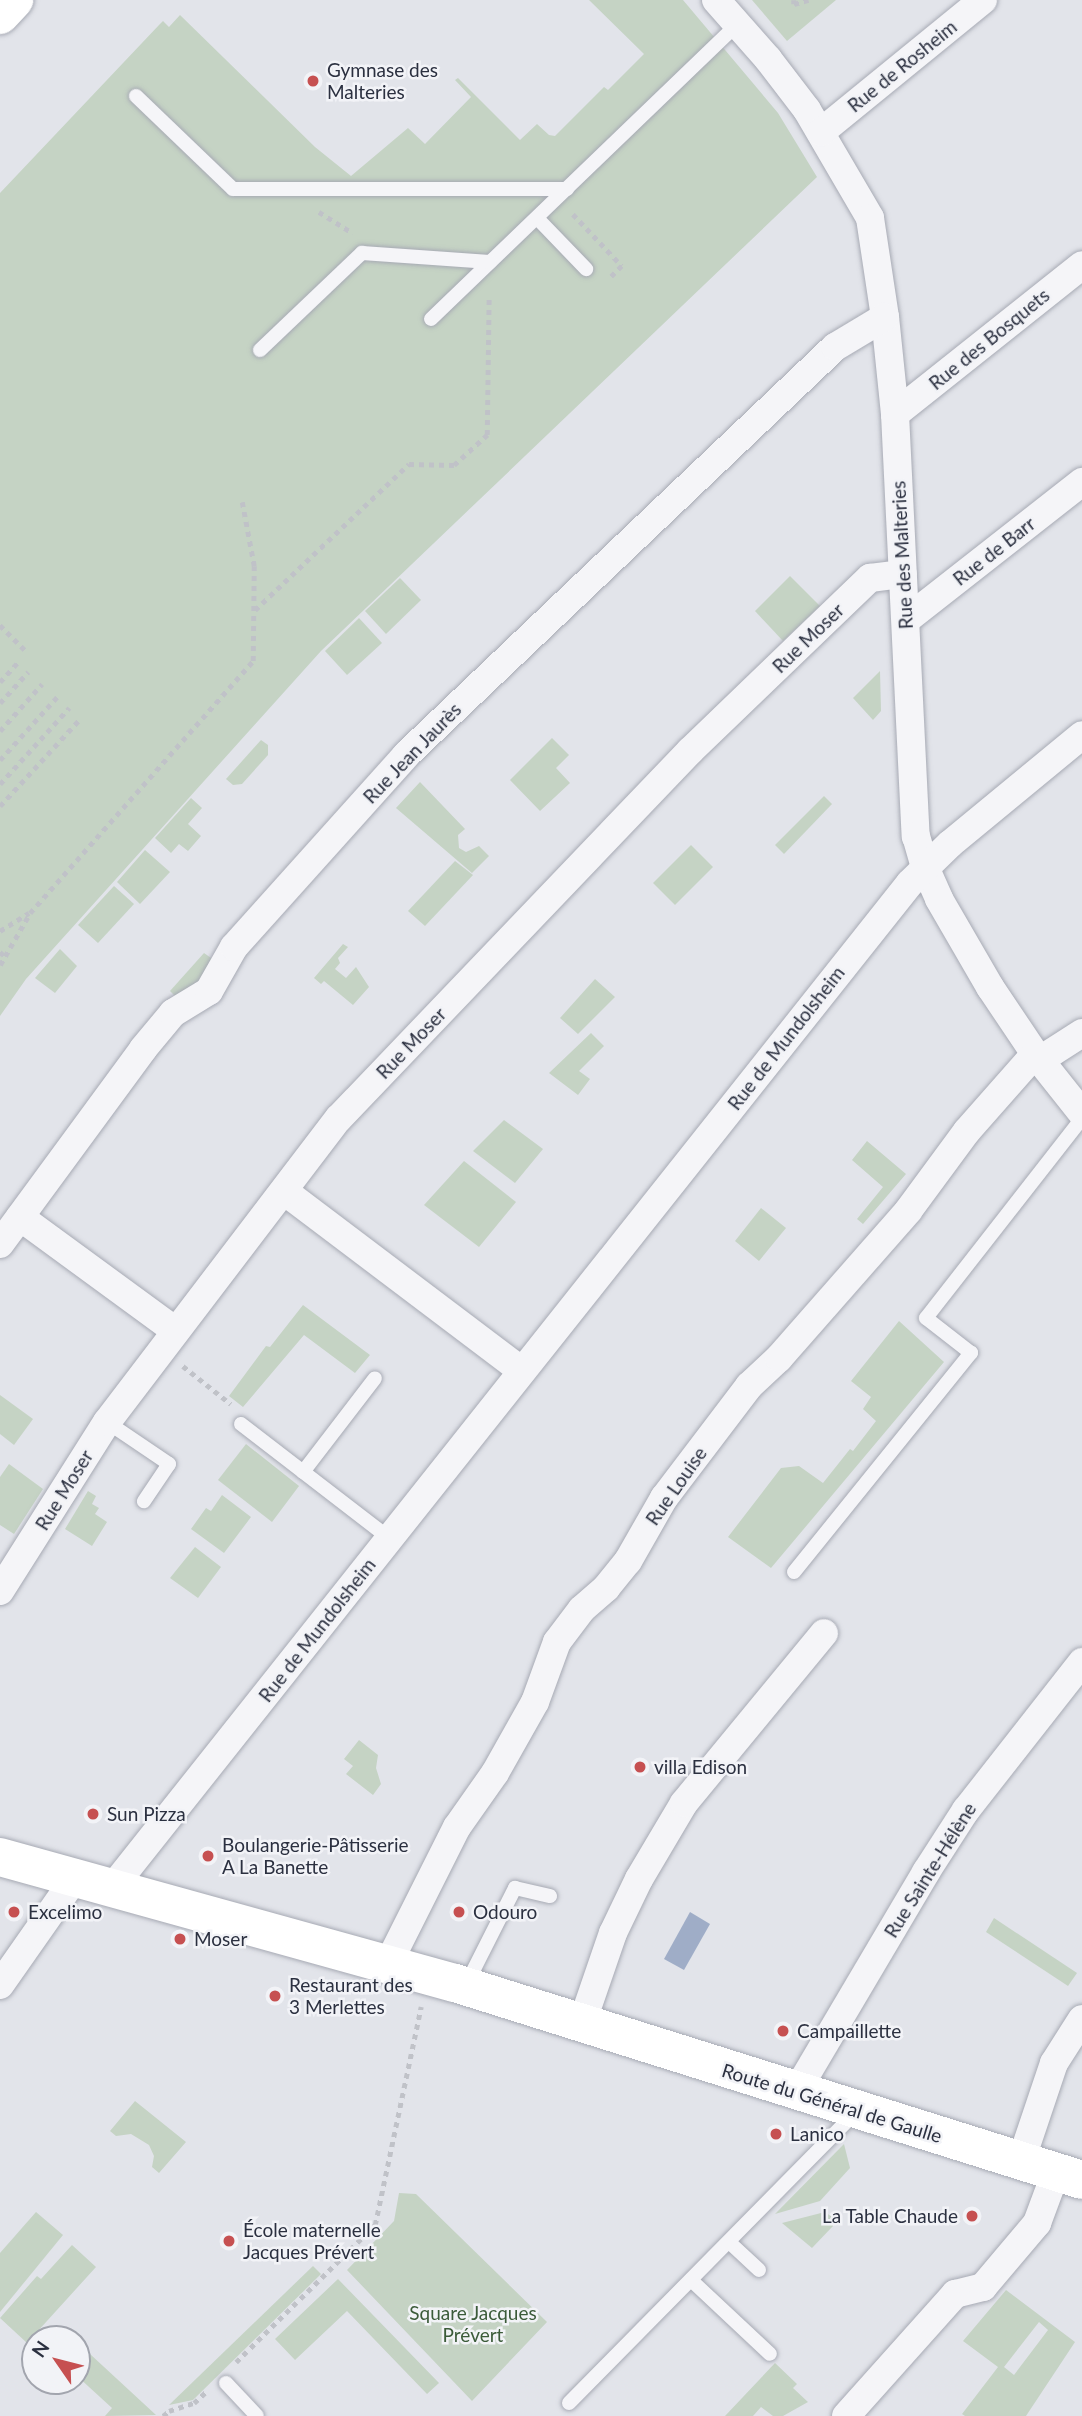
<!DOCTYPE html>
<meta charset="utf-8">
<style>
body{margin:0}
#map{position:relative;width:1082px;height:2416px;overflow:hidden;background:#e2e4ea;font-family:Lato,sans-serif}
div>[style]{position:absolute}
[style*='--x']{left:calc(var(--x)*1px);top:calc(var(--y)*1px);width:calc(var(--w)*1px);rotate:calc(var(--a)*1deg)}
.green>*{inset:0;background:#c5d3c4}
.water>*{inset:0;background:#9fadc7}
.path>*{height:4.5px;margin-top:-2.25px;transform-origin:0;background:repeating-linear-gradient(90deg,#c0c2c8 0 5px,transparent 0 10px)}
.roads{filter:drop-shadow(0 0 2px #a7aab4) drop-shadow(0 0 2px #a7aab4)}
.lane>*{height:14px;margin:-7px;padding:0 7px;transform-origin:7px;border-radius:7px;background:#f5f5f8}
.street>*{height:28px;margin:-14px;padding:0 14px;transform-origin:14px;border-radius:14px;background:#f5f5f8}
.secondary>*{height:38px;margin:-19px;padding:0 19px;transform-origin:19px;border-radius:19px;background:#fff}
.dots>*{width:19px;height:19px;translate:-50% -50%;box-sizing:border-box;border:4px solid #f2f3f7;border-radius:50%}
span{translate:-50% -50%;white-space:nowrap;text-align:center;line-height:1.15;-webkit-text-stroke:5px #f2f3f7;paint-order:stroke}
.street-label{font-size:19px;color:#2b3040}
.poi-label{font-size:19px;color:#2b3040}
.left{translate:0 -50%;text-align:left}
.right{translate:-100% -50%;text-align:right}
.park-label{font-size:19px;color:#3b5b39}
.north{position:absolute;left:21px;top:2325px;width:70px;height:70px;box-sizing:border-box;background:#f2f3f7;border:2px solid #a2a5ae;border-radius:50%;rotate:305deg;font-size:19px;font-weight:700;line-height:28px;text-align:center;color:#2b3040}
.north::after{content:'';display:block;margin:auto;width:24px;height:32px;background:#c65051;clip-path:polygon(50% 0,100% 100%,50% 72%,0 100%)}
</style>
<div id="map">
<div class="green">
<i style="clip-path:polygon(589px 0,683px 0,778px 113px,817px 177px,321px 651px,26px 979px,0 1016px,0 193px,159px 25px,163px 21px,169px 27px,180px 15px,315px 147px,351px 176px,408px 128px,425px 144px,471px 97px,455px 80px,458px 78px,520px 140px,537px 124px,549px 135px,555px 136px,604px 87px,608px 90px,644px 54px)"></i>
<i style="clip-path:polygon(752px 0,836px 0,787px 41px)"></i>
<i style="clip-path:polygon(790px 576px,820px 606px,783px 641px,755px 611px)"></i>
<i style="clip-path:polygon(400px 578px,421px 600px,386px 634px,365px 611px)"></i>
<i style="clip-path:polygon(359px 618px,382px 643px,347px 675px,325px 651px)"></i>
<i style="clip-path:polygon(880px 671px,881px 711px,873px 720px,853px 698px)"></i>
<i style="clip-path:polygon(552px 738px,569px 755px,556px 768px,570px 783px,540px 811px,510px 780px)"></i>
<i style="clip-path:polygon(261px 740px,268px 745px,268px 755px,242px 784px,233px 785px,226px 779px)"></i>
<i style="clip-path:polygon(420px 782px,465px 829px,458px 835px,459px 848px,466px 852px,479px 846px,489px 856px,472px 873px,396px 808px)"></i>
<i style="clip-path:polygon(824px 796px,832px 804px,784px 854px,775px 845px)"></i>
<i style="clip-path:polygon(191px 798px,202px 808px,188px 824px,201px 836px,188px 851px,179px 844px,171px 853px,155px 838px)"></i>
<i style="clip-path:polygon(691px 845px,713px 867px,675px 905px,653px 883px)"></i>
<i style="clip-path:polygon(145px 850px,170px 872px,140px 904px,117px 882px)"></i>
<i style="clip-path:polygon(455px 861px,473px 875px,425px 926px,408px 911px)"></i>
<i style="clip-path:polygon(114px 886px,134px 904px,98px 943px,78px 925px)"></i>
<i style="clip-path:polygon(343px 944px,348px 947px,338px 958px,340px 963px,335px 969px,346px 978px,356px 967px,369px 987px,353px 1005px,324px 981px,321px 984px,314px 978px)"></i>
<i style="clip-path:polygon(60px 949px,77px 966px,55px 993px,35px 978px)"></i>
<i style="clip-path:polygon(204px 953px,211px 958px,208px 978px,176px 997px,170px 991px)"></i>
<i style="clip-path:polygon(595px 979px,615px 997px,578px 1034px,560px 1018px)"></i>
<i style="clip-path:polygon(591px 1033px,604px 1046px,579px 1071px,590px 1079px,578px 1095px,549px 1073px)"></i>
<i style="clip-path:polygon(504px 1120px,543px 1149px,515px 1183px,473px 1151px)"></i>
<i style="clip-path:polygon(867px 1141px,906px 1174px,863px 1224px,857px 1219px,883px 1187px,852px 1160px)"></i>
<i style="clip-path:polygon(464px 1161px,516px 1202px,479px 1247px,424px 1205px)"></i>
<i style="clip-path:polygon(761px 1208px,786px 1228px,759px 1261px,735px 1241px)"></i>
<i style="clip-path:polygon(303px 1305px,370px 1355px,355px 1373px,304px 1335px,243px 1407px,229px 1396px,266px 1346px,270px 1347px)"></i>
<i style="clip-path:polygon(899px 1321px,944px 1362px,771px 1568px,728px 1537px,781px 1468px,799px 1466px,823px 1483px,850px 1449px,853px 1451px,876px 1421px,863px 1409px,871px 1397px,851px 1381px)"></i>
<i style="clip-path:polygon(0 1395px,33px 1419px,14px 1445px,0 1434px)"></i>
<i style="clip-path:polygon(246px 1444px,299px 1486px,272px 1522px,218px 1480px)"></i>
<i style="clip-path:polygon(9px 1464px,43px 1489px,14px 1534px,0 1525px,0 1477px)"></i>
<i style="clip-path:polygon(88px 1491px,96px 1496px,92px 1504px,99px 1508px,95px 1514px,107px 1522px,92px 1546px,65px 1529px)"></i>
<i style="clip-path:polygon(222px 1495px,251px 1517px,224px 1553px,191px 1529px,206px 1508px,211px 1511px)"></i>
<i style="clip-path:polygon(195px 1547px,221px 1567px,198px 1598px,170px 1578px)"></i>
<i style="clip-path:polygon(359px 1740px,378px 1755px,376px 1768px,381px 1784px,373px 1795px,346px 1774px,353px 1766px,344px 1759px)"></i>
<i style="clip-path:polygon(994px 1918px,1077px 1973px,1068px 1986px,986px 1932px)"></i>
<i style="clip-path:polygon(135px 2101px,186px 2142px,159px 2173px,152px 2167px,154px 2156px,149px 2145px,131px 2134px,116px 2136px,110px 2131px)"></i>
<i style="clip-path:polygon(844px 2144px,850px 2168px,820px 2201px,775px 2214px)"></i>
<i style="clip-path:polygon(399px 2193px,416px 2194px,547px 2322px,472px 2401px,347px 2270px,394px 2221px)"></i>
<i style="clip-path:polygon(36px 2212px,63px 2235px,0 2312px,0 2253px)"></i>
<i style="clip-path:polygon(825px 2212px,832px 2217px,833px 2226px,812px 2248px,782px 2223px)"></i>
<i style="clip-path:polygon(72px 2245px,96px 2267px,27px 2343px,0 2318px,37px 2276px,41px 2279px)"></i>
<i style="clip-path:polygon(313px 2266px,321px 2274px,193px 2400px,169px 2405px)"></i>
<i style="clip-path:polygon(338px 2279px,439px 2383px,427px 2394px,347px 2311px,295px 2360px,275px 2339px)"></i>
<i style="clip-path:polygon(evenodd,1006px 2290px,1075px 2342px,1026px 2416px,965px 2416px,962px 2414px,998px 2367px,963px 2341px,1006px 2290px,1039px 2322px,1048px 2330px,1014px 2375px,1004px 2367px,1039px 2322px)"></i>
<i style="clip-path:polygon(77px 2342px,156px 2415px,105px 2416px,112px 2408px,77px 2376px)"></i>
<i style="clip-path:polygon(775px 2363px,797px 2384px,793px 2388px,808px 2402px,783px 2416px,773px 2416px,761px 2407px,753px 2416px,725px 2416px)"></i>
</div>
<div class="water">
<i style="clip-path:polygon(690px 1912px,710px 1924px,684px 1970px,664px 1959px)"></i>
</div>
<div class="path">
<i style="--x:794;--y:0;--w:4;--a:90"></i>
<i style="--x:794;--y:4;--w:15;--a:-16"></i>
<i style="--x:319;--y:212;--w:40;--a:32"></i>
<i style="--x:573;--y:214;--w:71;--a:46.7"></i>
<i style="--x:622;--y:266;--w:18;--a:135"></i>
<i style="--x:255;--y:610;--w:212;--a:-43.5"></i>
<i style="--x:409;--y:464;--w:45;--a:1.3"></i>
<i style="--x:454;--y:465;--w:45;--a:-42.3"></i>
<i style="--x:487;--y:435;--w:140;--a:-89.2"></i>
<i style="--x:0;--y:625;--w:35;--a:45"></i>
<i style="--x:0;--y:682;--w:27;--a:-48"></i>
<i style="--x:0;--y:703;--w:42;--a:-47.9"></i>
<i style="--x:0;--y:731;--w:63;--a:-48.2"></i>
<i style="--x:0;--y:760;--w:85;--a:-47.9"></i>
<i style="--x:0;--y:784;--w:103;--a:-47.8"></i>
<i style="--x:0;--y:806;--w:118;--a:-47.4"></i>
<i style="--x:0;--y:931;--w:34;--a:-32"></i>
<i style="--x:0;--y:952;--w:8;--a:40"></i>
<i style="--x:0;--y:965;--w:60;--a:-60"></i>
<i style="--x:30;--y:913;--w:337;--a:-48.5"></i>
<i style="--x:253;--y:661;--w:95;--a:-89.4"></i>
<i style="--x:254;--y:566;--w:65;--a:-100.6"></i>
<i style="--x:183;--y:1366;--w:61;--a:38.4"></i>
<i style="--x:236;--y:2362;--w:195;--a:-44.6"></i>
<i style="--x:375;--y:2225;--w:223;--a:-78.1"></i>
<i style="--x:163;--y:2416;--w:8;--a:-40"></i>
<i style="--x:169;--y:2411;--w:26;--a:-18"></i>
<i style="--x:194;--y:2403;--w:18;--a:-43"></i>
</div>
<div class="roads">
<div class="lane">
<i style="--x:136;--y:96;--w:134;--a:43.8"></i>
<i style="--x:233;--y:189;--w:334;--a:0"></i>
<i style="--x:537;--y:218;--w:71;--a:46.1"></i>
<i style="--x:431;--y:319;--w:424;--a:-43.9"></i>
<i style="--x:260;--y:350;--w:141;--a:-43.6"></i>
<i style="--x:362;--y:253;--w:128;--a:4"></i>
<i style="--x:107;--y:1422;--w:75;--a:34.1"></i>
<i style="--x:169;--y:1464;--w:45;--a:124"></i>
<i style="--x:241;--y:1424;--w:187;--a:37.6"></i>
<i style="--x:303;--y:1472;--w:118;--a:-52.5"></i>
<i style="--x:794;--y:1572;--w:282;--a:-51.1"></i>
<i style="--x:971;--y:1353;--w:57;--a:-142.1"></i>
<i style="--x:926;--y:1318;--w:254;--a:-52"></i>
<i style="--x:466;--y:1985;--w:109;--a:-63.2"></i>
<i style="--x:515;--y:1888;--w:36;--a:13"></i>
<i style="--x:729;--y:2242;--w:41;--a:43"></i>
<i style="--x:691;--y:2280;--w:108;--a:43.1"></i>
<i style="--x:226;--y:2383;--w:45;--a:46.8"></i>
<i style="--x:569;--y:2403;--w:409;--a:-45.4"></i>
</div>
<div class="street">
<i style="--x:716;--y:0;--w:79;--a:48.6"></i>
<i style="--x:768;--y:59;--w:64;--a:52.6"></i>
<i style="--x:807;--y:110;--w:125;--a:59.7"></i>
<i style="--x:870;--y:218;--w:100;--a:81.4"></i>
<i style="--x:885;--y:317;--w:98;--a:84.1"></i>
<i style="--x:895;--y:414;--w:423;--a:87.2"></i>
<i style="--x:916;--y:836;--w:32;--a:74"></i>
<i style="--x:925;--y:867;--w:35;--a:66"></i>
<i style="--x:939;--y:899;--w:102;--a:59.9"></i>
<i style="--x:990;--y:987;--w:81;--a:56.1"></i>
<i style="--x:1035;--y:1054;--w:75;--a:51.5"></i>
<i style="--x:821;--y:132;--w:209;--a:-39.2"></i>
<i style="--x:895;--y:414;--w:239;--a:-38.5"></i>
<i style="--x:906;--y:620;--w:224;--a:-38.1"></i>
<i style="--x:1040;--y:1060;--w:50;--a:-32.7"></i>
<i style="--x:284;--y:1191;--w:298;--a:37.1"></i>
<i style="--x:20;--y:1217;--w:193;--a:36.2"></i>
<i style="--x:0;--y:1244;--w:242;--a:-53.7"></i>
<i style="--x:143;--y:1049;--w:47;--a:-50.2"></i>
<i style="--x:173;--y:1013;--w:42;--a:-31.4"></i>
<i style="--x:209;--y:991;--w:51;--a:-60.4"></i>
<i style="--x:234;--y:947;--w:258;--a:-48.1"></i>
<i style="--x:406;--y:755;--w:592;--a:-43.56"></i>
<i style="--x:835;--y:347;--w:58;--a:-31"></i>
<i style="--x:0;--y:1591;--w:200;--a:-57.7"></i>
<i style="--x:107;--y:1422;--w:382;--a:-52.7"></i>
<i style="--x:339;--y:1118;--w:508;--a:-46.28"></i>
<i style="--x:690;--y:751;--w:250;--a:-43.9"></i>
<i style="--x:870;--y:578;--w:33;--a:-7"></i>
<i style="--x:112;--y:1888;--w:1283;--a:-51.55"></i>
<i style="--x:910;--y:883;--w:56;--a:-44.3"></i>
<i style="--x:950;--y:844;--w:171;--a:-39.5"></i>
<i style="--x:388;--y:1964;--w:153;--a:-63.3"></i>
<i style="--x:457;--y:1827;--w:66;--a:-54.9"></i>
<i style="--x:495;--y:1773;--w:81;--a:-60.6"></i>
<i style="--x:535;--y:1702;--w:64;--a:-69.9"></i>
<i style="--x:557;--y:1642;--w:41;--a:-52.9"></i>
<i style="--x:582;--y:1609;--w:32;--a:-41"></i>
<i style="--x:606;--y:1588;--w:35;--a:-51"></i>
<i style="--x:628;--y:1561;--w:73;--a:-60.3"></i>
<i style="--x:664;--y:1498;--w:141;--a:-52.8"></i>
<i style="--x:749;--y:1386;--w:41;--a:-43"></i>
<i style="--x:779;--y:1358;--w:196;--a:-48.7"></i>
<i style="--x:908;--y:1211;--w:99;--a:-53.6"></i>
<i style="--x:967;--y:1131;--w:103;--a:-48.6"></i>
<i style="--x:0;--y:1985;--w:131;--a:-55"></i>
<i style="--x:582;--y:2023;--w:95;--a:-71"></i>
<i style="--x:613;--y:1933;--w:60;--a:-64.3"></i>
<i style="--x:639;--y:1879;--w:88;--a:-59.4"></i>
<i style="--x:684;--y:1803;--w:220;--a:-50.5"></i>
<i style="--x:796;--y:2092;--w:256;--a:-59.4"></i>
<i style="--x:926;--y:1872;--w:74;--a:-57.2"></i>
<i style="--x:966;--y:1810;--w:188;--a:-51.9"></i>
<i style="--x:1021;--y:2161;--w:103;--a:-71.4"></i>
<i style="--x:1054;--y:2063;--w:52;--a:-57.5"></i>
<i style="--x:846;--y:2416;--w:164;--a:-48.2"></i>
<i style="--x:955;--y:2294;--w:29;--a:-14"></i>
<i style="--x:983;--y:2287;--w:84;--a:-49.8"></i>
<i style="--x:1037;--y:2223;--w:54;--a:-69.6"></i>
</div>
<div class="secondary">
<i style="--x:0;--y:15;--w:21;--a:-47"></i>
<i style="--x:0;--y:1857;--w:472;--a:15.5"></i>
<i style="--x:455;--y:1983;--w:657;--a:17.44"></i>
</div>
</div>
<div class="dots">
<i style="left:313px;top:81px;background:#c65051"></i>
<i style="left:640px;top:1767px;background:#c65051"></i>
<i style="left:93px;top:1814px;background:#c65051"></i>
<i style="left:208px;top:1856px;background:#c65051"></i>
<i style="left:14px;top:1912px;background:#c65051"></i>
<i style="left:459px;top:1912px;background:#c65051"></i>
<i style="left:180px;top:1939px;background:#c65051"></i>
<i style="left:275px;top:1996px;background:#c65051"></i>
<i style="left:783px;top:2031px;background:#c65051"></i>
<i style="left:776px;top:2134px;background:#c65051"></i>
<i style="left:972px;top:2216px;background:#c65051"></i>
<i style="left:229px;top:2241px;background:#c65051"></i>
</div>
<div class="street-label">
<span style="left:902px;top:66px;rotate:-39deg">Rue de Rosheim</span>
<span style="left:989px;top:339px;rotate:-39deg">Rue des Bosquets</span>
<span style="left:994px;top:551px;rotate:-38deg">Rue de Barr</span>
<span style="left:902px;top:555px;rotate:-93deg">Rue des Malteries</span>
<span style="left:808px;top:638px;rotate:-44deg">Rue Moser</span>
<span style="left:412px;top:753px;rotate:-46deg">Rue Jean Jaurès</span>
<span style="left:786px;top:1038px;rotate:-52deg">Rue de Mundolsheim</span>
<span style="left:411px;top:1043px;rotate:-46deg">Rue Moser</span>
<span style="left:676px;top:1486px;rotate:-55deg">Rue Louise</span>
<span style="left:64px;top:1490px;rotate:-58deg">Rue Moser</span>
<span style="left:317px;top:1630px;rotate:-52deg">Rue de Mundolsheim</span>
<span style="left:930px;top:1870px;rotate:-58deg">Rue Sainte-Hélène</span>
<span style="left:832px;top:2103px;rotate:17deg">Route du Général de Gaulle</span>
</div>
<div class="poi-label">
<span class="left" style="left:327px;top:81px">Gymnase des<br>Malteries</span>
<span class="left" style="left:654px;top:1767px">villa Edison</span>
<span class="left" style="left:107px;top:1814px">Sun Pizza</span>
<span class="left" style="left:222px;top:1856px">Boulangerie-Pâtisserie<br>A La Banette</span>
<span class="left" style="left:28px;top:1912px">Excelimo</span>
<span class="left" style="left:473px;top:1912px">Odouro</span>
<span class="left" style="left:194px;top:1939px">Moser</span>
<span class="left" style="left:289px;top:1996px">Restaurant des<br>3 Merlettes</span>
<span class="left" style="left:797px;top:2031px">Campaillette</span>
<span class="left" style="left:790px;top:2134px">Lanico</span>
<span class="right" style="left:958px;top:2216px">La Table Chaude</span>
<span class="left" style="left:243px;top:2241px">École maternelle<br>Jacques Prévert</span>
</div>
<div class="park-label">
<span style="left:473px;top:2324px">Square Jacques<br>Prévert</span>
</div>
<div class="north">N</div>
</div>
